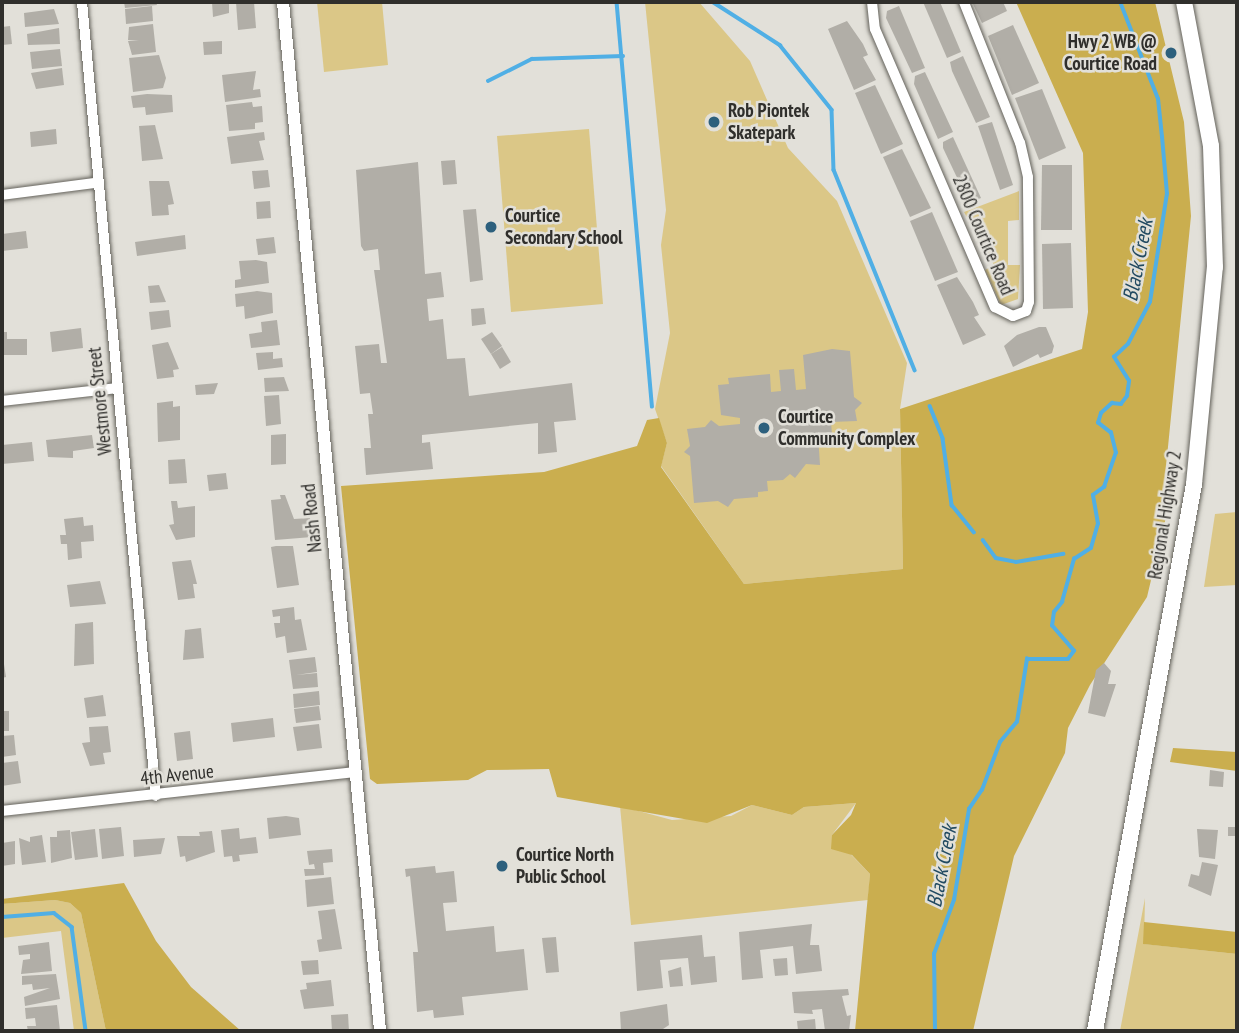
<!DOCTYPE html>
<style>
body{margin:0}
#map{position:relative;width:1239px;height:1033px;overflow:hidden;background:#e2e0d9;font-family:"PT Sans Narrow",sans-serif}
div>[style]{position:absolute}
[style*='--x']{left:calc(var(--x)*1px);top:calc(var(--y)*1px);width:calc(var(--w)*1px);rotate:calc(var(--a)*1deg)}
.green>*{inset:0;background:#dbc787}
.forest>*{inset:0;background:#caae4f}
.stream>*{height:3.5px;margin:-1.75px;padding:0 1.75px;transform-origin:1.75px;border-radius:1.75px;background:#50afe5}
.building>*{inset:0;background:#b1aea7}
.roads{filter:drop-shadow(0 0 2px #64625b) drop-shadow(0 0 2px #64625b)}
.minor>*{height:10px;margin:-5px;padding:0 5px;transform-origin:5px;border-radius:5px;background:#fff}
.tertiary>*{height:12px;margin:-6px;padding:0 6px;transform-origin:6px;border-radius:6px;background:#fff}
.primary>*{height:16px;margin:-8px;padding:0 8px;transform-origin:8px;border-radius:8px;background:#fff}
.dots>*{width:19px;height:19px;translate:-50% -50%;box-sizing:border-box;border:4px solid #e2e0d9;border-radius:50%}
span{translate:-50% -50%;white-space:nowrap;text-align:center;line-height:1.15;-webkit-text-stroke:5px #e2e0d9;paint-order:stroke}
.poi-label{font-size:19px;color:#302f2c;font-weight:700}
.right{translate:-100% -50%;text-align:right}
.left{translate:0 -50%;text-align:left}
.street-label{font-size:19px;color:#302f2c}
.water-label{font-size:21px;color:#224a61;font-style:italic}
.frame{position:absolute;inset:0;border:4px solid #302f2c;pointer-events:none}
</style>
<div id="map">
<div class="green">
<i style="clip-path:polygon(317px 2px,382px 2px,388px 65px,324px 72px)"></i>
<i style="clip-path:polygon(645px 2px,699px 2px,750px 61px,788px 148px,837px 201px,907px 363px,900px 409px,903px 569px,744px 584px,661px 466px,667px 443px,655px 409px,670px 333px,661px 245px,666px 210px)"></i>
<i style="clip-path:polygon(589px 129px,603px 304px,511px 312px,497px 136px)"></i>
<i style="clip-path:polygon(1019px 191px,1019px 220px,1008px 221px,1008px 265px,1020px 265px,1018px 299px,1001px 305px,985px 270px,994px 265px,964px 212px)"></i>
<i style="clip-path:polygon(1237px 512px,1237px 585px,1204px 587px,1215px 514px)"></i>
<i style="clip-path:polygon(856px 803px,832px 835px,870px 874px,868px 900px,631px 925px,620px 806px,672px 820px,731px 816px,752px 805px,792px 815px,804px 807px)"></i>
<i style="clip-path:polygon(1145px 898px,1144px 944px,1237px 954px,1237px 1031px,1120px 1031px)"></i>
<i style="clip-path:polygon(55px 900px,70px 903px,81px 913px,106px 1031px,74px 1031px,61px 931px,2px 938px,2px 904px)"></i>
</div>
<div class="forest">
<i style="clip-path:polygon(1016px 2px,1155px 2px,1184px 122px,1191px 216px,1164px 487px,1166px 517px,1147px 597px,1090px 685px,1068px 728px,1065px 753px,1014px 856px,973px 1031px,855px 1031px,870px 874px,852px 855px,831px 849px,832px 835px,851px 815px,856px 803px,804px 807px,792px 815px,752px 805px,707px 823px,557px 797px,549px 769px,487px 770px,468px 780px,377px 784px,370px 779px,341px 486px,544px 472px,637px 446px,647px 420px,659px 418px,667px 443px,661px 467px,744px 584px,903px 569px,900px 409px,1082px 349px,1088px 312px,1083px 153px)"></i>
<i style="clip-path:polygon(1173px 748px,1237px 752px,1237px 771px,1170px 762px)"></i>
<i style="clip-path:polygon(124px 883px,156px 941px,191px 987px,241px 1031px,106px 1031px,81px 913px,70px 903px,55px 900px,2px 904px,2px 899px)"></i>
<i style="clip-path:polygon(1144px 922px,1237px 932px,1237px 954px,1143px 944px)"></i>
</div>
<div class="stream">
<i style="--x:617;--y:2;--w:406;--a:85"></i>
<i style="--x:713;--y:2;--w:80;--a:32.7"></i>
<i style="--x:780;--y:45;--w:83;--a:51.3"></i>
<i style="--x:832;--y:110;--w:60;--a:88.1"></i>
<i style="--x:834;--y:170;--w:216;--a:68"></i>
<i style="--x:488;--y:81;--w:49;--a:-26.6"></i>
<i style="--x:532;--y:59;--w:91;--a:-1.9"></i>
<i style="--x:930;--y:406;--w:35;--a:68"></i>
<i style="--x:943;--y:439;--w:67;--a:82.2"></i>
<i style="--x:952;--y:505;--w:35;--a:51"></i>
<i style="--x:983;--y:540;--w:22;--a:54"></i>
<i style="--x:996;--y:558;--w:20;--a:11"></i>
<i style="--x:1016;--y:562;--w:48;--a:-9.7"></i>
<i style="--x:2;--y:917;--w:52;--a:-4.4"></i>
<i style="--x:54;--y:913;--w:23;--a:38"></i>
<i style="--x:72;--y:927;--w:105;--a:82.3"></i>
<i style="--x:935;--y:1031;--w:77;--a:-90.7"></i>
<i style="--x:934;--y:954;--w:58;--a:-69.7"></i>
<i style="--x:954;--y:900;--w:92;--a:-80.6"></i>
<i style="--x:969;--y:809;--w:23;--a:-56"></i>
<i style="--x:982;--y:790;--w:51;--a:-69.4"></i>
<i style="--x:1000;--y:742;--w:26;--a:-50"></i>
<i style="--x:1017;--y:722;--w:64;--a:-81"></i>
<i style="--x:1027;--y:659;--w:41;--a:0"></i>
<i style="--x:1068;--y:659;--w:10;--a:-53"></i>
<i style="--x:1074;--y:651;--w:33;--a:-131"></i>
<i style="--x:1052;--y:626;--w:14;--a:-82"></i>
<i style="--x:1054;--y:612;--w:13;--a:-51"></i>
<i style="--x:1062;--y:602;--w:45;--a:-74.4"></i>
<i style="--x:1074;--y:559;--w:20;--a:-33"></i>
<i style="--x:1091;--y:548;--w:25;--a:-74"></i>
<i style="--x:1098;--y:524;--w:29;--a:-100"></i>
<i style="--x:1093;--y:495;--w:14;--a:-36"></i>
<i style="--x:1104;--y:487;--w:36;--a:-71"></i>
<i style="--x:1116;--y:453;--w:21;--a:-104"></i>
<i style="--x:1111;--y:433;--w:16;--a:-142"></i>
<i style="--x:1098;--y:423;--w:10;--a:-73"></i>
<i style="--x:1101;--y:413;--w:15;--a:-42"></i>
<i style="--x:1112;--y:403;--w:9;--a:6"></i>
<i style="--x:1121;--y:404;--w:10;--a:-53"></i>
<i style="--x:1127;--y:396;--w:15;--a:-82"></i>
<i style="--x:1129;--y:381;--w:28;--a:-122"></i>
<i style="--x:1114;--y:357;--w:19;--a:-43"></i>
<i style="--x:1128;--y:344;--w:47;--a:-62.4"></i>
<i style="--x:1150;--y:302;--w:109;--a:-81.1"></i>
<i style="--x:1167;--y:194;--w:57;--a:-95"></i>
<i style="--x:1162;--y:137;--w:38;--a:-96"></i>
<i style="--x:1158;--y:99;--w:104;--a:-111.4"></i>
</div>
<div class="building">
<i style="clip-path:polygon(124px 2px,156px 2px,157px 5px,125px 8px)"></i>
<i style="clip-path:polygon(212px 2px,229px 2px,229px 13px,213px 17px)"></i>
<i style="clip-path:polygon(236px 2px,254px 2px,256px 28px,238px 30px)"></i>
<i style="clip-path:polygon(923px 2px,940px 2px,961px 52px,947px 58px)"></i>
<i style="clip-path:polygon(972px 2px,1003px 2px,1007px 11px,982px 23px)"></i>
<i style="clip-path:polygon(152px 6px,153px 21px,126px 24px,125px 9px)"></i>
<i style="clip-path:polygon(899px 6px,925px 68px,912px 73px,886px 18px,887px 11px)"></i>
<i style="clip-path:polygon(54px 9px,59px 24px,25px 27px,24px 13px)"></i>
<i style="clip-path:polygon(847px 21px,863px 44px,868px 55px,863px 57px,876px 80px,854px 90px,828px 29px)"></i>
<i style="clip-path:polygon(153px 24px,156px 52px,132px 55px,128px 41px,139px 40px,128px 40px,129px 27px)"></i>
<i style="clip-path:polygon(1013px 25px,1039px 83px,1012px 95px,988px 36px)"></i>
<i style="clip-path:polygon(10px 26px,12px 44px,2px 45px,2px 27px)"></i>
<i style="clip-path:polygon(59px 28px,60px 44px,28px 45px,27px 34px)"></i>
<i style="clip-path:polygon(222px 41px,222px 54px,204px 55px,203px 42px)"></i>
<i style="clip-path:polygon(60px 49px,62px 66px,32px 69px,30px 52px)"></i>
<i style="clip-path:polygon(159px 55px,166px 78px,163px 88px,133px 92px,129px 58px)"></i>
<i style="clip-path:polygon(963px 56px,990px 117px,976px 123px,952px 71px,950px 62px)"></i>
<i style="clip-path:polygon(62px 68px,64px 85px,36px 89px,31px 73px)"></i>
<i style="clip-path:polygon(256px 71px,253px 90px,260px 89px,261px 97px,225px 102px,222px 75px)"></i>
<i style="clip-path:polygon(925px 72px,953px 132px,938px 139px,914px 84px,915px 76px)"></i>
<i style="clip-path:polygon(875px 85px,903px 144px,881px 154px,855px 93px)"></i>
<i style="clip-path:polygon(1042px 89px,1066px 148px,1039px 160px,1015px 98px)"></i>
<i style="clip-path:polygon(147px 94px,172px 95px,173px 112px,146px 115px,145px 107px,133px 108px,131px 96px)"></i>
<i style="clip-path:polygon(252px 102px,253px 107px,262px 106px,263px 122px,255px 123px,255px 129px,229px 131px,226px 105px)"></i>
<i style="clip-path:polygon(992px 122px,1013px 185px,1000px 190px,978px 126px)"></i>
<i style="clip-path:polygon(155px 125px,163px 159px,142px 161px,139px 126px)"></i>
<i style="clip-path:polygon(56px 129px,57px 144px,31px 147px,30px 132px)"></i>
<i style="clip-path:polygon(264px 132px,265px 140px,259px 141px,264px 160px,231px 164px,227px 137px)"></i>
<i style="clip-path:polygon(953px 137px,981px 198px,969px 203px,943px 148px,943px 142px)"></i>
<i style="clip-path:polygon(902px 149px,931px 208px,910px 217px,883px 157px)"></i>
<i style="clip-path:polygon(455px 160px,457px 184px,443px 185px,441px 161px)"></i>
<i style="clip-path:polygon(418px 162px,425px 274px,441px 272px,444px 297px,427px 299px,429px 321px,443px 319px,447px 359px,465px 358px,469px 396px,572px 383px,576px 420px,554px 422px,557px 452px,538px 454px,538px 423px,422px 435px,422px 443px,430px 442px,433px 469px,366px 475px,364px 448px,371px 448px,368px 414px,373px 414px,370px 393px,360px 394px,355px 346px,379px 344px,381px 363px,387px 363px,374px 270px,380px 270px,378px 249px,364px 251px,361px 246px,356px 170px)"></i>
<i style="clip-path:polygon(1042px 165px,1072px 165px,1072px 230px,1041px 230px)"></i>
<i style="clip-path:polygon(268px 170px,270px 187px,254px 189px,252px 171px)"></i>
<i style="clip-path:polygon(149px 181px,169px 181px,174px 204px,168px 205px,169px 215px,152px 216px)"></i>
<i style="clip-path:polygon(270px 201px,271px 218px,257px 219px,256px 202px)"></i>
<i style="clip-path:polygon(476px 209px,483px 280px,470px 282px,463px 210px)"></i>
<i style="clip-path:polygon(932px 212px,958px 272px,935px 281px,910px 221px)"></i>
<i style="clip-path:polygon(26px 231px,28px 248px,2px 251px,2px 234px)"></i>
<i style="clip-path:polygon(185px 235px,186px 249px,137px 256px,135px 242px)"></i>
<i style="clip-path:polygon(274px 237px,276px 253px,258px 255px,256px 239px)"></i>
<i style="clip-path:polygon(1071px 243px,1073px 308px,1043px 309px,1042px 244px)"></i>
<i style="clip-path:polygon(256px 260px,267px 262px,269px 283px,235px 288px,235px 280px,241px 279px,239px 261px)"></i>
<i style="clip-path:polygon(957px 277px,973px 302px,979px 315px,974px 317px,986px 335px,963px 345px,937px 285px)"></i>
<i style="clip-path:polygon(159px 285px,166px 302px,150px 303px,148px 286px)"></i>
<i style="clip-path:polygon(257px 291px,272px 293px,273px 313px,245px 319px,244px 306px,236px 307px,235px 294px)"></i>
<i style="clip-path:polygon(484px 308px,486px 324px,472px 326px,471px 309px)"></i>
<i style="clip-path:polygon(169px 310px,171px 327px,151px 330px,149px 312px)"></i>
<i style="clip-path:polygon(277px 320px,280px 345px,251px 348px,249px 334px,262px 332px,261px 322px)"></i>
<i style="clip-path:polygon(1039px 327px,1046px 327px,1054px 346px,1052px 353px,1040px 358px,1038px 354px,1013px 367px,1004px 346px,1017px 335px)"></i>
<i style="clip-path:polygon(81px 328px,83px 348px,52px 352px,50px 332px)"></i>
<i style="clip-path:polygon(2px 332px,7px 332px,7px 339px,27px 339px,27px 355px,2px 355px)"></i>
<i style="clip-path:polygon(492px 332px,502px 346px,491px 354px,481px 339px)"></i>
<i style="clip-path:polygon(168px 342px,179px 369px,173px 370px,174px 377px,157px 379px,152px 345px)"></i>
<i style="clip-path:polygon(502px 347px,511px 362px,500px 369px,491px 354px)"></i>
<i style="clip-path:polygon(832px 349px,850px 351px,854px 397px,862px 403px,855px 410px,857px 421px,831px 422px,832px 434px,818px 435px,820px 465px,806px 464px,795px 478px,790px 474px,783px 480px,767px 481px,768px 491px,758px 492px,758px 497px,734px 499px,728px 507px,718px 501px,694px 503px,690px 456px,684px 452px,690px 446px,687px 429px,705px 427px,711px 420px,719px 426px,740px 424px,740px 418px,721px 415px,718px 385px,729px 384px,728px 378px,770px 374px,771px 392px,781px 391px,779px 370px,794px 369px,796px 390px,806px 389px,803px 355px)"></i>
<i style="clip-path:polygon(273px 352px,273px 359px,282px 358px,283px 367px,258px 370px,256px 353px)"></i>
<i style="clip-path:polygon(284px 377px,289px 391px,265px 392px,264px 378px)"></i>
<i style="clip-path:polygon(218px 383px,214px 394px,196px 395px,195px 385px)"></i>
<i style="clip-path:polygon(279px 395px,281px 424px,266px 426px,264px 396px)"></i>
<i style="clip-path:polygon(173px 401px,173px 407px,180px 406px,180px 440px,158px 442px,157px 403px)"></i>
<i style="clip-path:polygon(286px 434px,286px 464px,271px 465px,271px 435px)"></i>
<i style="clip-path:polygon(92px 435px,94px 448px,73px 451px,73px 458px,48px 457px,46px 440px)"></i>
<i style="clip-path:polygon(32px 442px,34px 461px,2px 464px,2px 445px)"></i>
<i style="clip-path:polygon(185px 459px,187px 483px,169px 484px,168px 460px)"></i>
<i style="clip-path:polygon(226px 473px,228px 489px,209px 491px,207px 475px)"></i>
<i style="clip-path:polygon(280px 495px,285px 495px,294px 519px,310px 518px,312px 537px,275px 540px,271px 500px,281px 499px)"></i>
<i style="clip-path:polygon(171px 501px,177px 501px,178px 508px,195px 506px,195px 537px,176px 540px,169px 525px,174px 524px)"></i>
<i style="clip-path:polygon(83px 517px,84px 526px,93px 525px,94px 541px,81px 542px,82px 558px,68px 560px,67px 544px,61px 544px,60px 535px,66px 535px,64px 519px)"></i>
<i style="clip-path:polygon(276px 546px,293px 546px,299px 585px,277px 588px,271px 547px)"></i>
<i style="clip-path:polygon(191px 560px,197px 584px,193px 584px,195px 598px,178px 600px,172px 562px)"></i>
<i style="clip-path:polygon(100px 581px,106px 604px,70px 607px,67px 585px)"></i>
<i style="clip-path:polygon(294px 607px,295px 620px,301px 619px,307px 650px,287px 653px,285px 636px,276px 638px,274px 623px,280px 623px,280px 616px,273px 617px,272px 610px)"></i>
<i style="clip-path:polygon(93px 622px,94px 664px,74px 666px,75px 624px)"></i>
<i style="clip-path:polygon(201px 628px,204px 658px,183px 660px,185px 630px)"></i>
<i style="clip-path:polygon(2px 651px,6px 677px,2px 678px)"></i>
<i style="clip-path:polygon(315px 657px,317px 672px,296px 675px,317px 673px,318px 687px,293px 689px,289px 660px)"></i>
<i style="clip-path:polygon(1104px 663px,1111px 671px,1108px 684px,1116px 684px,1105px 717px,1088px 713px,1096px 670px)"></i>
<i style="clip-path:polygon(319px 691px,320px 705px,294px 708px,293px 694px)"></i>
<i style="clip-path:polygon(103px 695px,106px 716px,87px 718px,84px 698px)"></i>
<i style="clip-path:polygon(319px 706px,321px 720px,296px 723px,294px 709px)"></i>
<i style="clip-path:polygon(2px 711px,9px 711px,9px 731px,2px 731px)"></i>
<i style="clip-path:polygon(273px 718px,275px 737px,233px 742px,231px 723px)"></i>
<i style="clip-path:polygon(319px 724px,322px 748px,297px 751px,293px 727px)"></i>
<i style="clip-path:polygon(108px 726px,111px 752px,103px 753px,105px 764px,90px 766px,82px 743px,90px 742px,89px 727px)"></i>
<i style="clip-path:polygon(190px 731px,193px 759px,177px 761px,174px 733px)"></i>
<i style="clip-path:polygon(14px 735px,16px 755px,2px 757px,2px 736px)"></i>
<i style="clip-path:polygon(18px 761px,21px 783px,2px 786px,2px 763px)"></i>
<i style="clip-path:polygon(1210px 770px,1224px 772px,1223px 787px,1209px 786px)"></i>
<i style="clip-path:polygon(286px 816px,299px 818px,301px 835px,269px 839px,267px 818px)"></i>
<i style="clip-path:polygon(121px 827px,124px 856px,102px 859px,99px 829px)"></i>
<i style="clip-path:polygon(1228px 827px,1237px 827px,1237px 836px,1228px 836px)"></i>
<i style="clip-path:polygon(239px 828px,240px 839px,256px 837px,258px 853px,239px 855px,240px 861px,233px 862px,232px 856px,224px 857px,221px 830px)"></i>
<i style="clip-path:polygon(95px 829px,98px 857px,75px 860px,71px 832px)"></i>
<i style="clip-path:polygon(1197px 829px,1218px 830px,1215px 859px,1199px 857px)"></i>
<i style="clip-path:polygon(70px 830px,72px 858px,51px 863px,50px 837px,57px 837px,57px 831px)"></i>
<i style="clip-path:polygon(212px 831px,215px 852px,186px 862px,185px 856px,180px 857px,177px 836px,200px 836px,199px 832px)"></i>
<i style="clip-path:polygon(42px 835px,46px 862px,22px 865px,19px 838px,30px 842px,30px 837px)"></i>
<i style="clip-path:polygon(165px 838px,161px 854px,134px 857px,133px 840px)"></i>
<i style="clip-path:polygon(15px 841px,15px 864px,2px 866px,2px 843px)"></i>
<i style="clip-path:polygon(332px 849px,333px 862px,323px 863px,324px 875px,305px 876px,304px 869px,315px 869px,314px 864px,309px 865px,307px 851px)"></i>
<i style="clip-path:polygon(1202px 862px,1218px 865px,1211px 896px,1188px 886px,1191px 874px,1199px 876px)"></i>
<i style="clip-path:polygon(435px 866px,436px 873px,454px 871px,457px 902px,443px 903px,446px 931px,494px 926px,496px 952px,524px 949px,528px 990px,462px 997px,464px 1015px,434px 1018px,433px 1010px,417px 1012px,413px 952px,418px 952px,410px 876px,406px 877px,405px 869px)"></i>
<i style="clip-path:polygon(331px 877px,334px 904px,307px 907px,305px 880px)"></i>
<i style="clip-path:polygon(335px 909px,342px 949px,319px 952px,317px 940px,322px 939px,318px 911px)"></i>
<i style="clip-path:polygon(812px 924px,810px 945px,819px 945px,822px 971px,796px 974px,793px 946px,760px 950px,763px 978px,742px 980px,739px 932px)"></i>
<i style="clip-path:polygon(702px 935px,704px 957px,715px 956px,717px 982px,691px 985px,688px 958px,660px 960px,663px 988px,637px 991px,634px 942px)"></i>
<i style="clip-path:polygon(556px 937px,559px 972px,546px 973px,542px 938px)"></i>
<i style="clip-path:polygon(49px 942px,52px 971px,21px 974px,23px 960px,30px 959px,30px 954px,19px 955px,18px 946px)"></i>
<i style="clip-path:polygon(787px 958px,788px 975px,775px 976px,773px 959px)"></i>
<i style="clip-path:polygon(318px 960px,319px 974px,303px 975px,301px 961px)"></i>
<i style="clip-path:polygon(681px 967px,683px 986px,670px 987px,668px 971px)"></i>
<i style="clip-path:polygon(56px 974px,60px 999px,25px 1006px,24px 997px,50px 988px,33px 990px,32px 984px,22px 985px,22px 976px)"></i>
<i style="clip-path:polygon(331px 980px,334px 1006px,304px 1009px,300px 990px,307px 989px,306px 983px)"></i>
<i style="clip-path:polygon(848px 989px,849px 995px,842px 996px,847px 1016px,851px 1015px,849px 1031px,825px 1031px,822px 1009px,812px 1010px,813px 1014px,794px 1013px,792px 992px)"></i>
<i style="clip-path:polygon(667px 1004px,669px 1025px,663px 1029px,621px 1031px,620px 1012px)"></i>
<i style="clip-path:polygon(57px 1005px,60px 1031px,28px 1031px,27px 1026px,36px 1026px,35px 1018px,26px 1019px,25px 1008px)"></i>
<i style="clip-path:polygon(348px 1014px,349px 1031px,332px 1031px,331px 1015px)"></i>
<i style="clip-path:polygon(815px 1019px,816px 1031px,798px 1031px,797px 1021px)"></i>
</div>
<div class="roads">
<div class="minor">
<i style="--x:82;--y:2;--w:797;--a:84.68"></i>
<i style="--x:872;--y:2;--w:27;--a:84"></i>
<i style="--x:875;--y:29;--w:303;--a:66.7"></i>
<i style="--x:995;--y:307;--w:20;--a:27"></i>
<i style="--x:1013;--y:316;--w:14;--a:-21"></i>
<i style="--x:1026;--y:311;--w:9;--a:-72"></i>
<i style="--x:1029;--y:302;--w:125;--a:-90.5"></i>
<i style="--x:1028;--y:177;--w:35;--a:-103"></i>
<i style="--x:1020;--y:143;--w:152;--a:-111.7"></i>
<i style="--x:2;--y:195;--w:94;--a:-7.4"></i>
<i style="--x:2;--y:401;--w:116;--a:-6.4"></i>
<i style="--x:2;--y:811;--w:355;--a:-6.3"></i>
</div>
<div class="tertiary">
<i style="--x:283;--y:2;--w:1034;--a:84.61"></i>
</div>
<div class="primary">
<i style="--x:1095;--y:1031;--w:556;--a:-79.74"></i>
<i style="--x:1194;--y:484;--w:218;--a:-84.5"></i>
<i style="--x:1215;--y:267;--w:121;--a:-91.9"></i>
<i style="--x:1211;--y:146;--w:147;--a:-100.6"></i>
</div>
</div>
<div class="dots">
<i style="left:1171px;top:53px;background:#2d607d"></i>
<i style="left:714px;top:122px;background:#2d607d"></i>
<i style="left:491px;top:227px;background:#2d607d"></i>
<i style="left:764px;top:428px;background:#2d607d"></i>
<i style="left:502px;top:866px;background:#2d607d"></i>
</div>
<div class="poi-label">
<span class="right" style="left:1157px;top:53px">Hwy 2 WB @<br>Courtice Road</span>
<span class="left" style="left:728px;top:122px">Rob Piontek<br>Skatepark</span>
<span class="left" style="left:505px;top:227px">Courtice<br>Secondary School</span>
<span class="left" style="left:778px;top:428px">Courtice<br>Community Complex</span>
<span class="left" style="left:516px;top:866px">Courtice North<br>Public School</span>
</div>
<div class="street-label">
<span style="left:983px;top:235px;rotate:67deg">2800 Courtice Road</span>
<span style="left:100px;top:401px;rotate:-96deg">Westmore Street</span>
<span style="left:1165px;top:515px;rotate:-81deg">Regional Highway 2</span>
<span style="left:312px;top:518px;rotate:-96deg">Nash Road</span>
<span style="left:177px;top:775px;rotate:-6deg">4th Avenue</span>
</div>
<div class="water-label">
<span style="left:1138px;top:260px;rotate:-79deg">Black Creek</span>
<span style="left:942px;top:866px;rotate:-79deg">Black Creek</span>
</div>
<div class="frame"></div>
</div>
